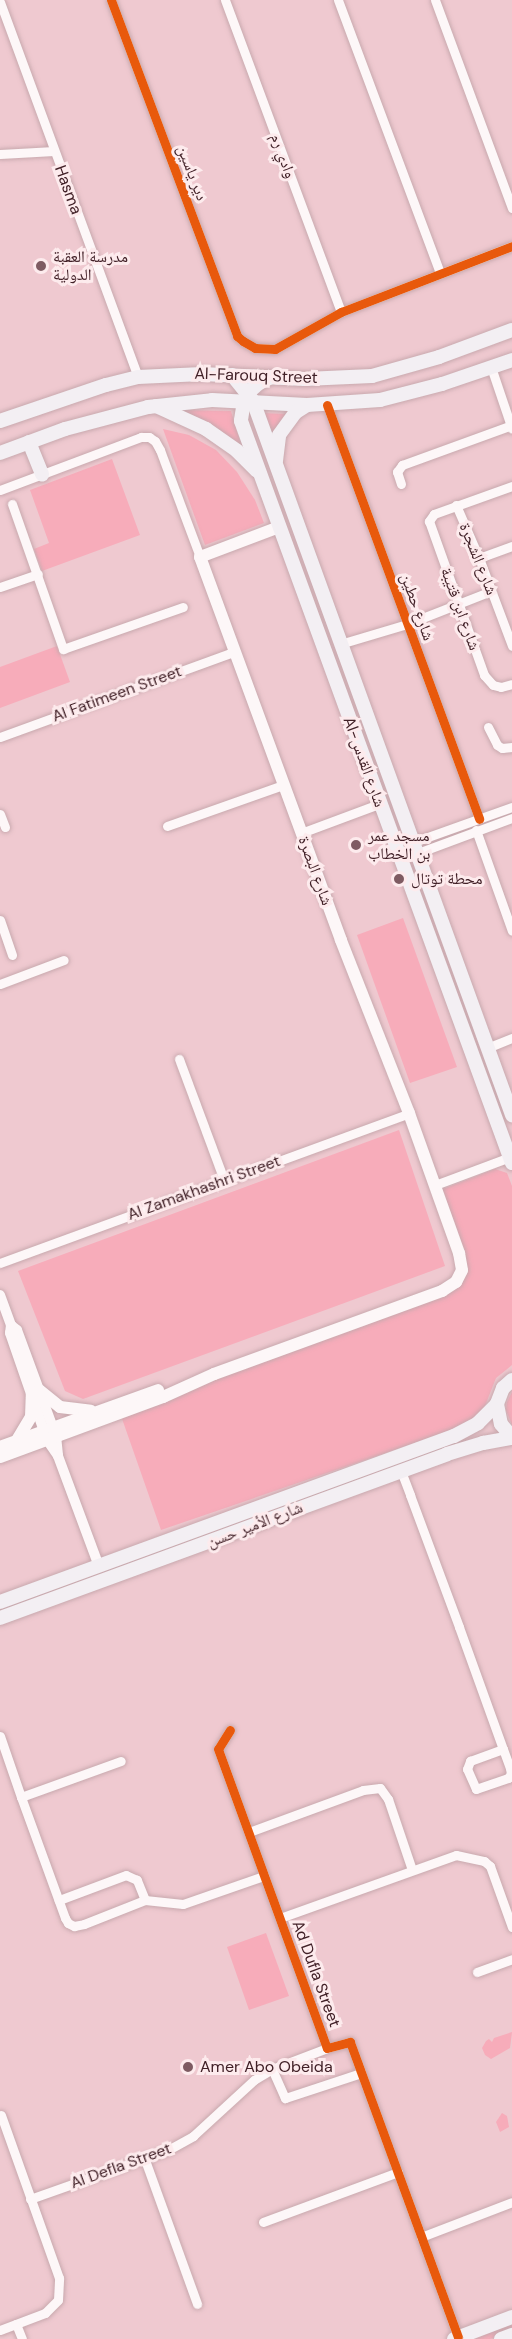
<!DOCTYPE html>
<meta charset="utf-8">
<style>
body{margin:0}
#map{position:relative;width:512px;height:2339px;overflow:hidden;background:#efc9d0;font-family:"DM Sans","Noto Naskh Arabic",sans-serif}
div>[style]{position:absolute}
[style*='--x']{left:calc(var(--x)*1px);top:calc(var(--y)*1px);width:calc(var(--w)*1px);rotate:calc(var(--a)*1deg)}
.green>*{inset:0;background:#f7acba}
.roads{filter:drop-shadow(0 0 2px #c8a9ae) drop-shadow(0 0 2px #c8a9ae)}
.minor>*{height:9px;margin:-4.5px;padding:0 4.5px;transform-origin:4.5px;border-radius:4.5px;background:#fdf7f8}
.tertiary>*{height:10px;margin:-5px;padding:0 5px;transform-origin:5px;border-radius:5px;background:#fdf7f8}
.secondary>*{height:12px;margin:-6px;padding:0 6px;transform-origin:6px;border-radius:6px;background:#fdf7f8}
.primary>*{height:14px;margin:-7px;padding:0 7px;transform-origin:7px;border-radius:7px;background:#f3eff3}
.cycleway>*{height:9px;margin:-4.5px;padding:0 4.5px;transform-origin:4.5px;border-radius:4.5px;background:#e8590c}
.dots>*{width:16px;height:16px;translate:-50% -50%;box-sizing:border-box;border:3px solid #fdebed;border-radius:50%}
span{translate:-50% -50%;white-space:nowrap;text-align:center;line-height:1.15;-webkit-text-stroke:6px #fdebed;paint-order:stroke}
.street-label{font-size:16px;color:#412027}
.poi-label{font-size:16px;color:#412027}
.left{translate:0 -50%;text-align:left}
</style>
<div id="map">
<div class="green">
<i style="clip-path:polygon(177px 410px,231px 411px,243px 452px)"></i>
<i style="clip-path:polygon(261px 413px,286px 414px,272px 442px)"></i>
<i style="clip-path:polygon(163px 429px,189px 435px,216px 450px,237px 472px,255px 500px,264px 523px,205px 545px)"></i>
<i style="clip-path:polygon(112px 459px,140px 535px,42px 571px,34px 549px,49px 543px,30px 490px)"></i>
<i style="clip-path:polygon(57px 646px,70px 682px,0 708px,0 667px)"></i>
<i style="clip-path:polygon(403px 918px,457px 1067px,410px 1083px,357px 935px)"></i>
<i style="clip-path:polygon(399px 1130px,445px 1266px,83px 1399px,65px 1391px,18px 1271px)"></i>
<i style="clip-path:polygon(495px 1169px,507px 1173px,512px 1186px,512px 1365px,496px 1378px,483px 1411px,464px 1426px,161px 1530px,120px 1413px,455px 1286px,465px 1264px,441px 1197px,443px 1189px)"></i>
<i style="clip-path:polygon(512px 1392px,512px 1425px,506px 1410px,507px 1402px)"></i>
<i style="clip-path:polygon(266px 1933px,289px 1996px,249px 2010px,227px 1947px)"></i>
<i style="clip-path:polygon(512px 2032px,510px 2048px,491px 2059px,485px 2055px,482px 2048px,486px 2041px,489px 2039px,492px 2042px,494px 2038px)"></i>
<i style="clip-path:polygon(502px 2113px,507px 2116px,509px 2127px,500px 2132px,496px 2122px)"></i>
<i style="clip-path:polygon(512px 2324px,512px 2331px,490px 2339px,470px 2339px)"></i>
</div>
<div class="roads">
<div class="minor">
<i style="--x:111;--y:0;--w:359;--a:69.4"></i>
<i style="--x:237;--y:336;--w:8;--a:40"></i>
<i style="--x:243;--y:341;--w:14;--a:30"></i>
<i style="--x:255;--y:348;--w:20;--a:3"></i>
<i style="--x:275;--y:349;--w:76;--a:-29.3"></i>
<i style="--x:341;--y:312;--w:183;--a:-21.1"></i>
<i style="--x:225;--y:0;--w:333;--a:69.6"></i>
<i style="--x:338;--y:0;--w:291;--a:69.5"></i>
<i style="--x:435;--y:0;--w:222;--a:69.7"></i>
<i style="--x:0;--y:2;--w:400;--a:69.8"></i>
<i style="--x:0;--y:154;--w:54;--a:-3.2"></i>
<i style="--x:491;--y:367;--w:65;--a:71.3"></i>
<i style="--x:327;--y:405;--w:441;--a:69.8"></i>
<i style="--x:401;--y:484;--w:13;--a:-108"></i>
<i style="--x:397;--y:472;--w:9;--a:-54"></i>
<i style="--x:402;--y:465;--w:117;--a:-20"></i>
<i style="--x:512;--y:486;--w:83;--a:160.3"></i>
<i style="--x:434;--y:514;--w:9;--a:126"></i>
<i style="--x:429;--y:521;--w:164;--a:70.3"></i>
<i style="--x:484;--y:675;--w:13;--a:48"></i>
<i style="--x:493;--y:685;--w:8;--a:14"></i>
<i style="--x:501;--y:687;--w:11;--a:-15"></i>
<i style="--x:0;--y:490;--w:151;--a:-20.6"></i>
<i style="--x:141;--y:437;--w:8;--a:0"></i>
<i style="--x:149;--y:437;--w:7;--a:34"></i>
<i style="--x:155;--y:441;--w:10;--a:61"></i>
<i style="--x:160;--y:450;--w:114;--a:69.5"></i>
<i style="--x:12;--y:504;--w:154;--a:70.6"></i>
<i style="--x:63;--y:649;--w:127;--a:-19.3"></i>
<i style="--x:456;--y:505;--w:58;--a:66.5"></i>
<i style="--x:479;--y:558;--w:94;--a:69.4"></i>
<i style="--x:479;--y:558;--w:35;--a:-20"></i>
<i style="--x:0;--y:587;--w:40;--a:-18.9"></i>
<i style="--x:340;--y:644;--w:70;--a:-16.6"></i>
<i style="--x:407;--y:624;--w:90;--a:-21.4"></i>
<i style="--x:488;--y:727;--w:20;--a:63"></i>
<i style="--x:497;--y:745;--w:6;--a:31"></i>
<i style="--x:502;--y:748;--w:10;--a:-6"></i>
<i style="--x:0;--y:737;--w:249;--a:-20"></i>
<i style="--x:0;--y:814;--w:14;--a:69"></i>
<i style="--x:167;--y:826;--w:123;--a:-19.5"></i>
<i style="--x:476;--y:830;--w:107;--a:70.4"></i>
<i style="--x:301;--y:833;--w:83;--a:-20.4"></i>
<i style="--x:411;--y:843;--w:107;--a:-19.6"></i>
<i style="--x:415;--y:854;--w:103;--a:-20.4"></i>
<i style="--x:0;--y:920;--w:37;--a:71"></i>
<i style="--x:0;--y:984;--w:68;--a:-20.6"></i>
<i style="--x:487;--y:1048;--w:27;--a:-22"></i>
<i style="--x:179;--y:1059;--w:129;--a:69.6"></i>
<i style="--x:435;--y:1185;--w:80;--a:-20.5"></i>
<i style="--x:0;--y:1263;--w:436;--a:-20.1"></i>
<i style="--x:401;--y:1471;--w:26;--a:69"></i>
<i style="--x:410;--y:1495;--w:141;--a:69.6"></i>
<i style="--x:459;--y:1627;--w:130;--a:70.2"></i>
<i style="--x:503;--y:1749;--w:20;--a:70"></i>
<i style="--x:510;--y:1768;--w:6;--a:81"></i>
<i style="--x:511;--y:1774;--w:5;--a:127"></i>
<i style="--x:508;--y:1778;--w:34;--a:161"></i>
<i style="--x:476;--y:1789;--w:22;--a:-114"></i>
<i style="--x:467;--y:1769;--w:9;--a:-69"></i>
<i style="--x:470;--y:1761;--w:35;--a:-20"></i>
<i style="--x:230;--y:1730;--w:22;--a:122"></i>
<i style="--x:218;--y:1749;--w:318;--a:70"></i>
<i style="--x:327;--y:2048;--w:24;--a:-15"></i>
<i style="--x:350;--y:2042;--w:314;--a:69.9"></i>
<i style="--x:0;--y:1736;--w:65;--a:71"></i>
<i style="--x:21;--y:1797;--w:129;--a:70"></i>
<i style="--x:65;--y:1918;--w:6;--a:59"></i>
<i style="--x:68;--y:1923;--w:7;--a:27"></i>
<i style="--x:74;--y:1926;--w:10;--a:-11"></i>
<i style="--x:84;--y:1924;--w:66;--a:-21.5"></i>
<i style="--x:145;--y:1900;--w:22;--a:-112"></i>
<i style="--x:137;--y:1880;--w:12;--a:-156"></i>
<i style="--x:126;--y:1875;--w:72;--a:159.5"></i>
<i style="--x:21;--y:1797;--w:106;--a:-19.8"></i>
<i style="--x:249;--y:1832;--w:121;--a:-20.2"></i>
<i style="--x:363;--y:1790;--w:17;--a:-7"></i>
<i style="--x:380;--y:1788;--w:14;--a:54"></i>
<i style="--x:388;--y:1799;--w:75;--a:71.3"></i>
<i style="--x:145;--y:1900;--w:38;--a:6"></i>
<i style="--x:183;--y:1904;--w:86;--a:-19.1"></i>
<i style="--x:280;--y:1918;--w:187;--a:-19.7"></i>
<i style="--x:456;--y:1855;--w:29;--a:12"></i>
<i style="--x:484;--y:1861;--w:8;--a:40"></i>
<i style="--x:490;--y:1866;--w:65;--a:70.2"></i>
<i style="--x:477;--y:1972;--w:37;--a:-20"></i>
<i style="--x:272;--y:2069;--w:32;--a:66"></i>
<i style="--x:285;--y:2098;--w:80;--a:-18.2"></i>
<i style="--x:145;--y:2160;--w:153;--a:70.1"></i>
<i style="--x:30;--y:2199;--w:146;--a:-19.5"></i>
<i style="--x:168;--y:2150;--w:29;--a:-29"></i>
<i style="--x:193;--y:2136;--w:83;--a:-42.6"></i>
<i style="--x:254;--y:2080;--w:21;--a:-31"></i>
<i style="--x:272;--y:2069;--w:59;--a:-20.9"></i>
<i style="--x:263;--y:2222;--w:144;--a:-20.3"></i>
<i style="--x:421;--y:2237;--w:97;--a:-21"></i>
<i style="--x:16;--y:2324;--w:16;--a:68"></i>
<i style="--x:0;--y:2330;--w:48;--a:-20.7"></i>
<i style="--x:45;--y:2313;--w:18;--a:-45"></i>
<i style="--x:58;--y:2300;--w:22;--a:-87"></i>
<i style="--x:59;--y:2278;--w:173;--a:-109.6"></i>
</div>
<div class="tertiary">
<i style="--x:0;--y:1295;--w:32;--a:70"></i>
<i style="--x:11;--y:1325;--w:8;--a:97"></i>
<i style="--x:10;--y:1333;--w:113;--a:70.9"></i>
<i style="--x:47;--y:1440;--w:19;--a:55"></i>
<i style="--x:58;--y:1456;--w:117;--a:69.6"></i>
<i style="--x:11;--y:1325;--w:8;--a:40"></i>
<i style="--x:17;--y:1330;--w:113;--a:69.8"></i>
<i style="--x:56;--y:1436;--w:20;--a:84"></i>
</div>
<div class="secondary">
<i style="--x:39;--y:1390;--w:27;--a:39"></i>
<i style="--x:60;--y:1407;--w:31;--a:7"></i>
<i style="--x:17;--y:1440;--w:27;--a:-59"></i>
<i style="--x:31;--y:1417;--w:23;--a:-88"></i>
<i style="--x:0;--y:1447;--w:168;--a:-19.8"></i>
<i style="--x:0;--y:1457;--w:174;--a:-20.2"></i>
<i style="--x:163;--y:1397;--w:56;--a:-24.3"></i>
<i style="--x:214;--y:1374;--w:243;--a:-20"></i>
<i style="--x:442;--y:1291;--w:17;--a:-33"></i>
<i style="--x:456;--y:1282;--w:13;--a:-63"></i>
<i style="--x:462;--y:1270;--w:17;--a:-100"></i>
<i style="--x:459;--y:1253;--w:149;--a:-109.7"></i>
<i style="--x:409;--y:1113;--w:186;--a:-111.5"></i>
<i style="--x:341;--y:940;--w:408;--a:-110.2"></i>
<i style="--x:200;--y:557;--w:85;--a:-20.8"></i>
</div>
<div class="primary">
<i style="--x:232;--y:375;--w:33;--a:51"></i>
<i style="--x:253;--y:401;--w:760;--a:70.06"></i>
<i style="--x:271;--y:377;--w:13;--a:153"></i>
<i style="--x:259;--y:383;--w:15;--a:138"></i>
<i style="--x:248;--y:393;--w:9;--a:117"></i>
<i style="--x:244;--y:401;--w:20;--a:99"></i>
<i style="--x:241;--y:421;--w:790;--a:69.94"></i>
<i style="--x:156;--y:406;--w:55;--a:24.7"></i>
<i style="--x:206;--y:429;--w:38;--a:35"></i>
<i style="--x:237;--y:451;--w:28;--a:45"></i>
<i style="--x:0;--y:421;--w:112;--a:-18.8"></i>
<i style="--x:106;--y:385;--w:33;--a:-14"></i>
<i style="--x:138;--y:377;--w:64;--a:-2.7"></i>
<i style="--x:202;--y:374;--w:103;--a:2.8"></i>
<i style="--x:305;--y:379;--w:67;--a:-2.6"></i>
<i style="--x:372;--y:376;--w:70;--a:-15.8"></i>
<i style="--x:439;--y:357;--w:78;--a:-20.3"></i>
<i style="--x:29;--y:442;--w:35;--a:68"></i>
<i style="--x:0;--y:453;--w:69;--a:-20.3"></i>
<i style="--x:65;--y:429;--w:86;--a:-14.8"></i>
<i style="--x:148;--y:407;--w:64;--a:-6.2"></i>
<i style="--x:212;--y:400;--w:95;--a:3"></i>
<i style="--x:307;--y:405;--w:73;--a:-3.9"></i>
<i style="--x:380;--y:400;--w:64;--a:-14.5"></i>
<i style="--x:442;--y:384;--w:74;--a:-18.9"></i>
<i style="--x:276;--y:461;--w:26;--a:-83"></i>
<i style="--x:279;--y:435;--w:29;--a:-54"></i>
<i style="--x:296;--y:412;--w:13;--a:-32"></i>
<i style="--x:512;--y:1380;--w:12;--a:138"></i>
<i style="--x:503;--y:1388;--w:17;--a:111"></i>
<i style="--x:497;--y:1404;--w:20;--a:79"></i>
<i style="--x:501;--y:1424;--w:17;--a:50"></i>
<i style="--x:0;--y:1602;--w:483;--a:-20.1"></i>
<i style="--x:454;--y:1436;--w:27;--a:-28"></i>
<i style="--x:478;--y:1423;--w:27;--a:-45"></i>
<i style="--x:0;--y:1618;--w:476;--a:-20.1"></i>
<i style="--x:447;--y:1454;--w:38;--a:-17"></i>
<i style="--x:483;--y:1443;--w:29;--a:-10"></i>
<i style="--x:454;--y:2339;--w:62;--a:-20.8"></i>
<i style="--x:501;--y:2339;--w:12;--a:-20"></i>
</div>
</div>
<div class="cycleway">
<i style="--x:111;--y:0;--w:359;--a:69.4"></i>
<i style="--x:237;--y:336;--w:8;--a:40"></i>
<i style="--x:243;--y:341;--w:14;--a:30"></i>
<i style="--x:255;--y:348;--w:20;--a:3"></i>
<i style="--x:275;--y:349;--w:76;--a:-29.3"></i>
<i style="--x:341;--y:312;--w:183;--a:-21.1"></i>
<i style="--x:327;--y:405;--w:441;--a:69.8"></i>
<i style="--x:230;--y:1730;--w:22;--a:122"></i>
<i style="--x:218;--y:1749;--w:318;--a:70"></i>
<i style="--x:327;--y:2048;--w:24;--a:-15"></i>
<i style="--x:350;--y:2042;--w:314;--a:69.9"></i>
</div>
<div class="dots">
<i style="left:41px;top:266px;background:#7e5b62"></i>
<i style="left:356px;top:845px;background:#7e5b62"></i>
<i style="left:399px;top:879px;background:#7e5b62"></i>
<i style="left:188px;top:2067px;background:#7e5b62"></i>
</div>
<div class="street-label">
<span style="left:283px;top:156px;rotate:70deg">وادي رم</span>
<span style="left:192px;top:173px;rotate:69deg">دير ياسين</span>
<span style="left:68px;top:190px;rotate:70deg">Hasma</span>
<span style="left:256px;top:376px;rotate:2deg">Al-Farouq Street</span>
<span style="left:478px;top:559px;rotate:68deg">شارع الشجرة</span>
<span style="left:417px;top:607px;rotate:70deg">شارع حطين</span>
<span style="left:460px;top:609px;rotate:70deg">شارع ابن قتيبة</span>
<span style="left:117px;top:694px;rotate:-20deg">Al Fatimeen Street</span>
<span style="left:364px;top:762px;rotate:70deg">Al-شارع القدس</span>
<span style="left:315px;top:871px;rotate:70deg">شارع البصرة</span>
<span style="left:204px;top:1188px;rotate:-20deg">Al Zamakhashri Street</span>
<span style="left:255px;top:1525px;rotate:-21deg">شارع الأمير حسن</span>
<span style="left:316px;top:1974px;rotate:70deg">Ad Dufla Street</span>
<span style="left:121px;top:2166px;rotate:-20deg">Al Defla Street</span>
</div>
<div class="poi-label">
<span class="left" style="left:53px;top:266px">مدرسة العقبة<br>الدولية</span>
<span class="left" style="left:368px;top:845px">مسجد عمر<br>بن الخطاب</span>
<span class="left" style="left:411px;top:879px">محطة توتال</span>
<span class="left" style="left:200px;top:2067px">Amer Abo Obeida</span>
</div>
</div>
